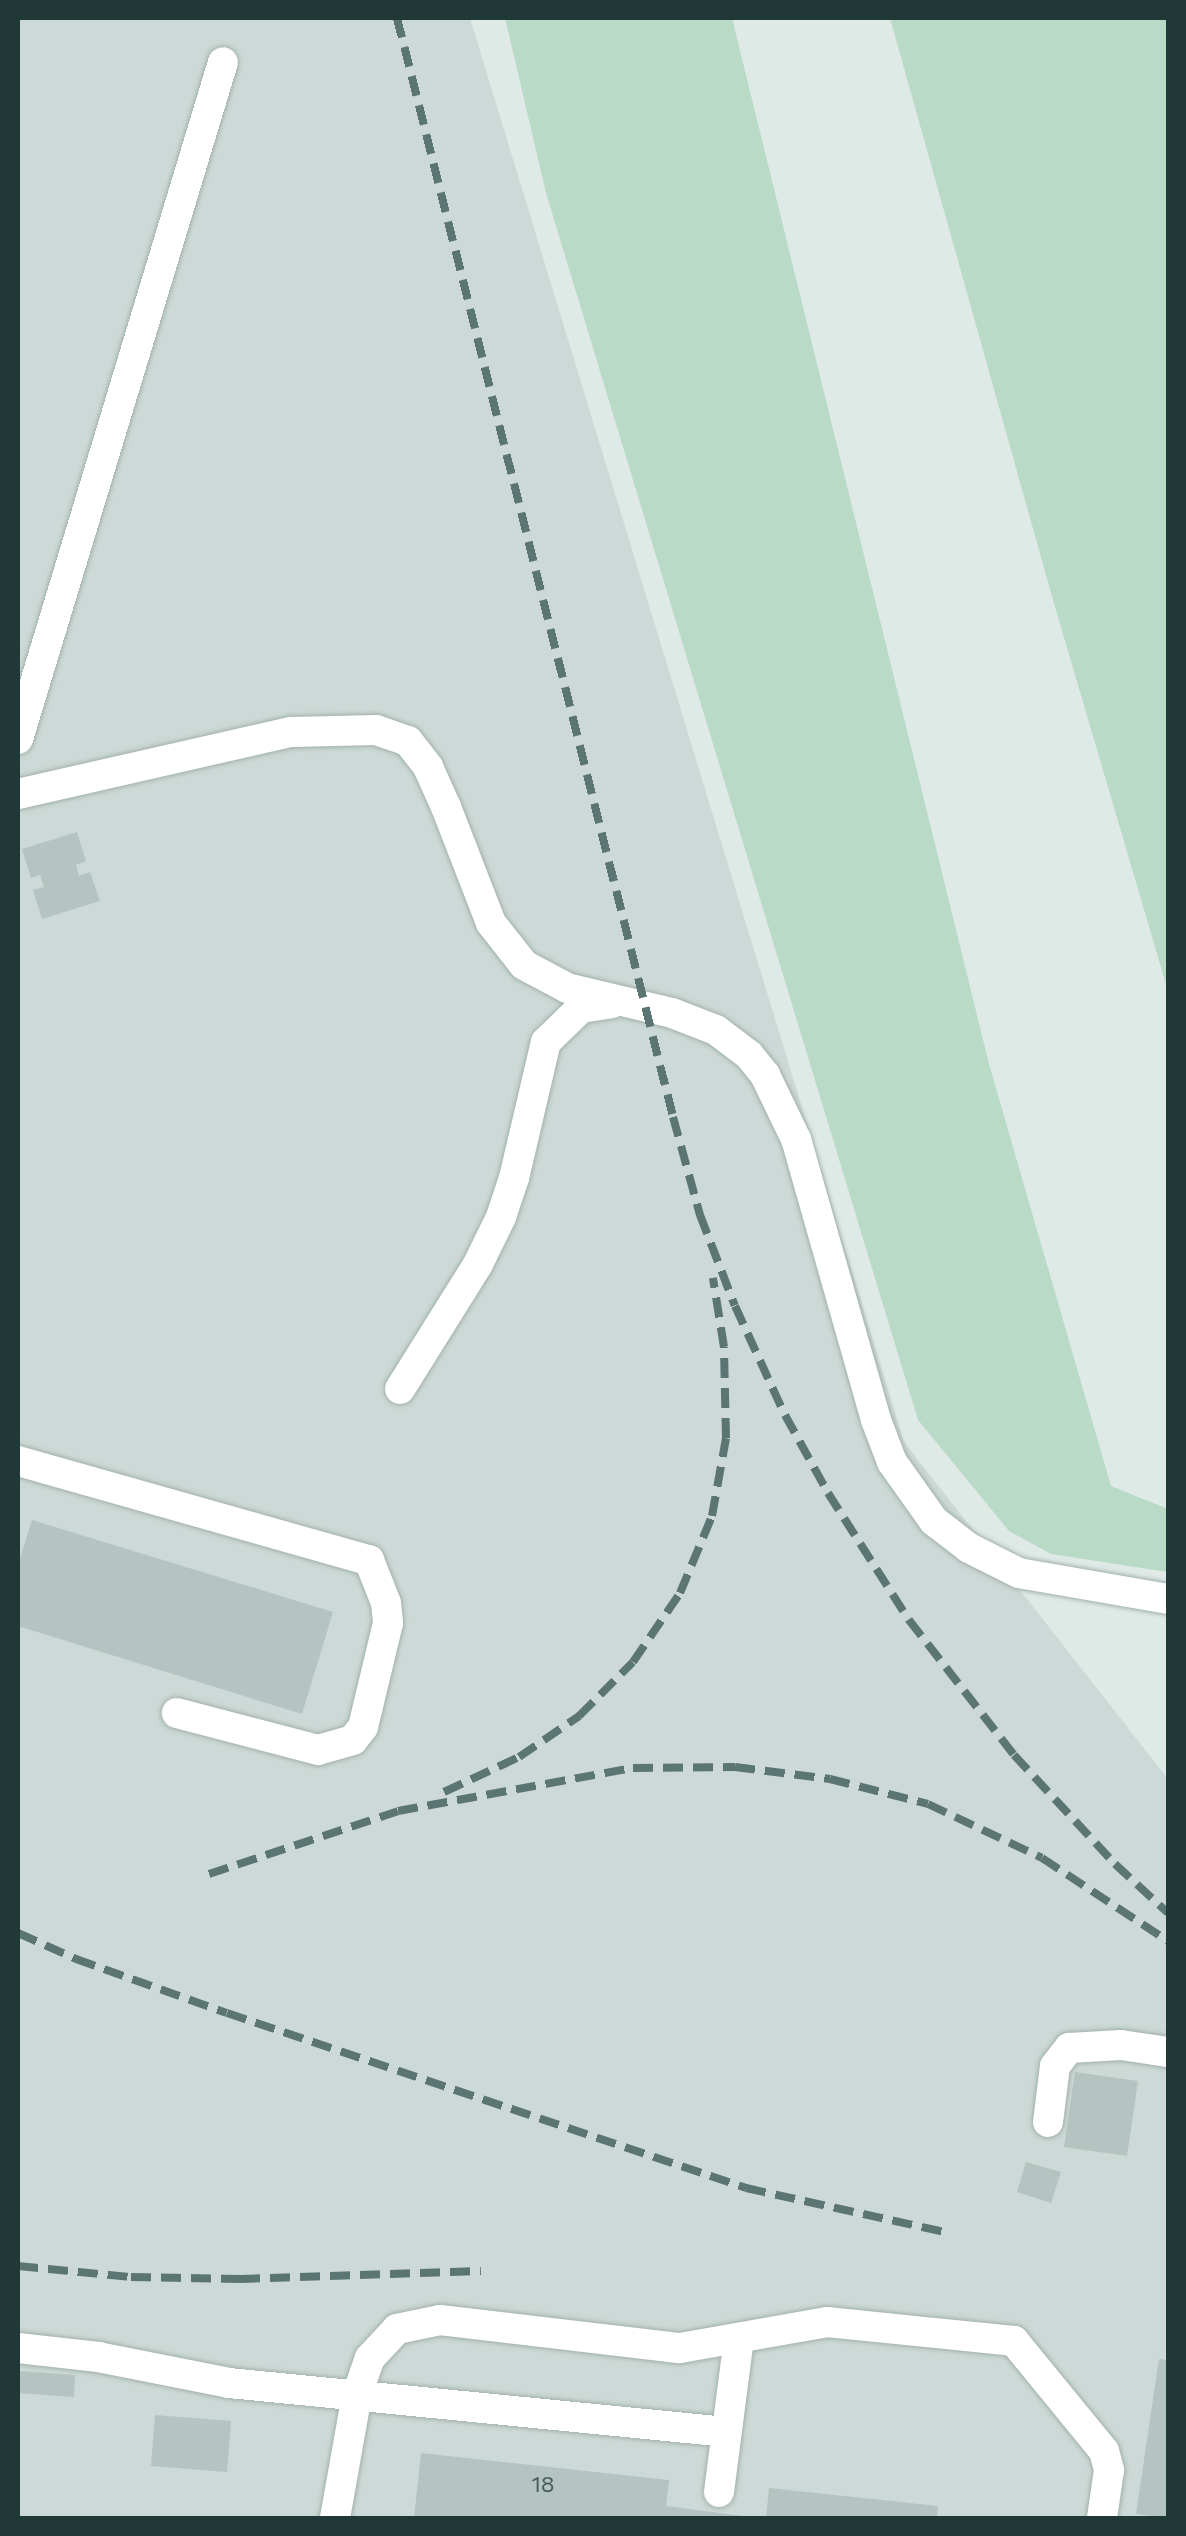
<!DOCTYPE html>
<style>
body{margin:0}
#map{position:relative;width:1186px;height:2536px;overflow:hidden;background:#dfeae7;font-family:Commissioner,sans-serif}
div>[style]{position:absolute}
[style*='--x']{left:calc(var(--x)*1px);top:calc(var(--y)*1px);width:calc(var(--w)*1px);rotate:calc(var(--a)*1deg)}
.built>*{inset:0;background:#cdd9d6}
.green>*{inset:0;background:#b8dac7}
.building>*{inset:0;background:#b4c4c0}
.roads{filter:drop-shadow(0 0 2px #a2b1ae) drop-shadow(0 0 2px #a2b1ae)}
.minor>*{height:30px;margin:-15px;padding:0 15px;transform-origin:15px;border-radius:15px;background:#fff}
.rail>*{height:8px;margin-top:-4px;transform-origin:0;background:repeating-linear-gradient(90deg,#5b7572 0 20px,transparent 0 30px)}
span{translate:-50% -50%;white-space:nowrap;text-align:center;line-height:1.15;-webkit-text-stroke:8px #eff6f4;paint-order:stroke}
.number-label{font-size:22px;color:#465c58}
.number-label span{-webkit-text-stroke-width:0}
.frame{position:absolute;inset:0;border:20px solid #213936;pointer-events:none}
</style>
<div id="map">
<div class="built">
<i style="clip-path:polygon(18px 18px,470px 18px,904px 1442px,1168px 1779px,1168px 2518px,18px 2518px)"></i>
</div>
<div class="green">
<i style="clip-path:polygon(505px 18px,732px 18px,989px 1064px,1111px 1486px,1168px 1509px,1168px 1572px,1051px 1554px,1009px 1531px,918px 1420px,546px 193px)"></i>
<i style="clip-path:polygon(890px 18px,1168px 18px,1168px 991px,1053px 600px)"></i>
</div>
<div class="building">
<i style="clip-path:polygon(77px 832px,86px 861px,76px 865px,79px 876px,90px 872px,100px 901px,42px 919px,33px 890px,44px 887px,40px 875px,31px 878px,22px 849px)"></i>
<i style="clip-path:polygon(32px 1520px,333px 1612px,302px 1714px,18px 1626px,18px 1565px)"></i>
<i style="clip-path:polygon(1075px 2072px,1138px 2081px,1127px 2156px,1064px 2147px)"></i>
<i style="clip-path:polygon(1026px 2162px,1061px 2172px,1051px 2203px,1017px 2192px)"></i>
<i style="clip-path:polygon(1159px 2359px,1168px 2360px,1168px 2518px,1136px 2514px)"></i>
<i style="clip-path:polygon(18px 2371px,75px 2375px,74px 2397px,18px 2393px)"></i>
<i style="clip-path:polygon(155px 2415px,231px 2421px,227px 2472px,151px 2466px)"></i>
<i style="clip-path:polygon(421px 2453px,669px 2480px,666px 2506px,758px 2518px,414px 2518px)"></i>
<i style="clip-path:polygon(769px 2488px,938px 2506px,937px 2518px,766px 2518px)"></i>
</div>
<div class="roads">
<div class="minor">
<i style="--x:18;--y:739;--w:707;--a:-73.15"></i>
<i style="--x:18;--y:794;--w:281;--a:-12.8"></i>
<i style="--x:292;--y:732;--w:84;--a:-1.4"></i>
<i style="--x:376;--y:730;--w:34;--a:19"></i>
<i style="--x:408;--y:741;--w:33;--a:52"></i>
<i style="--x:428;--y:767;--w:44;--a:65.8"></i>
<i style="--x:446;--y:807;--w:124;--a:68.8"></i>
<i style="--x:491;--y:923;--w:53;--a:51.8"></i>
<i style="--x:524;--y:965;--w:49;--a:28.1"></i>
<i style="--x:567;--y:988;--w:108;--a:13.4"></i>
<i style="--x:672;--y:1013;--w:47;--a:21.1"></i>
<i style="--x:716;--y:1030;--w:41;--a:37.1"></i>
<i style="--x:749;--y:1055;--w:26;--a:51"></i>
<i style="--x:765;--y:1075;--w:71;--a:64.2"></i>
<i style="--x:796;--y:1139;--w:292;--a:74.1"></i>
<i style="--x:876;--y:1420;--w:45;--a:69.1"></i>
<i style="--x:892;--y:1462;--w:72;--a:54.6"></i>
<i style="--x:934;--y:1521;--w:44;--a:37.6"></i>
<i style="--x:969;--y:1548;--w:56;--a:26.6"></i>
<i style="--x:1019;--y:1573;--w:151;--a:9.9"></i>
<i style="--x:400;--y:1389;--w:147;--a:-58"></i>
<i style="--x:478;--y:1264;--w:52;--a:-63.9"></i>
<i style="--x:501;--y:1217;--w:41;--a:-71.6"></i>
<i style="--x:514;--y:1178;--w:140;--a:-76.8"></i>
<i style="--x:546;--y:1042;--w:49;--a:-44.2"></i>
<i style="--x:581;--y:1008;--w:31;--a:-9"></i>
<i style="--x:18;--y:1461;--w:365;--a:15.8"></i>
<i style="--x:369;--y:1560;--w:46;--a:68.4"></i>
<i style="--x:386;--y:1603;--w:20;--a:84"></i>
<i style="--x:388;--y:1623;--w:107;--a:103.5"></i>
<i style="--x:363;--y:1727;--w:16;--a:128"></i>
<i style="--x:353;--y:1740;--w:36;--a:164"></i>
<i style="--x:318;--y:1750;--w:146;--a:-165.3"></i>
<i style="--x:1048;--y:2122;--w:56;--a:-82.9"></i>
<i style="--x:1055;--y:2066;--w:23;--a:-52"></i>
<i style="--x:1069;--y:2048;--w:52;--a:-3.3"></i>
<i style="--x:1121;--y:2045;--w:48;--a:8.5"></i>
<i style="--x:18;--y:2348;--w:81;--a:6.4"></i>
<i style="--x:98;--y:2357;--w:134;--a:11.2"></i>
<i style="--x:229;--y:2383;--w:500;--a:5.62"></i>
<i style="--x:719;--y:2492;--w:154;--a:-82.6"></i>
<i style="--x:335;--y:2518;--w:125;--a:-79.9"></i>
<i style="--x:357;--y:2395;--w:39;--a:-71"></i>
<i style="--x:370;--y:2358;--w:40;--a:-47"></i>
<i style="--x:397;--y:2329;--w:44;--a:-11.8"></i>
<i style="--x:440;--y:2320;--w:242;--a:6.7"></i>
<i style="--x:680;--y:2348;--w:149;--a:-10"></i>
<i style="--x:827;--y:2322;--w:188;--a:5.8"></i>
<i style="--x:1014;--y:2341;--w:142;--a:50.7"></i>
<i style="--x:1104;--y:2451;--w:20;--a:75"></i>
<i style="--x:1109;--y:2470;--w:49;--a:98.3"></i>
</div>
</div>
<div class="rail">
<i style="--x:397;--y:18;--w:1133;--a:75.9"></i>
<i style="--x:673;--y:1117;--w:102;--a:74.6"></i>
<i style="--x:700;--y:1215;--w:97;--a:69"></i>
<i style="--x:735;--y:1306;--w:120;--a:65.4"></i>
<i style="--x:785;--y:1415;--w:89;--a:61.1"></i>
<i style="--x:828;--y:1493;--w:151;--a:57.5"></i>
<i style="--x:909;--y:1620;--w:171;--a:52.1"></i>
<i style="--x:1014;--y:1755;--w:149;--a:47.2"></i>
<i style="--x:1115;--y:1864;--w:72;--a:42.8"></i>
<i style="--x:444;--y:1792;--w:83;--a:-25"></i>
<i style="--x:519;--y:1757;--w:73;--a:-34.3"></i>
<i style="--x:579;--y:1716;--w:76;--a:-45"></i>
<i style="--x:633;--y:1662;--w:83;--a:-55.7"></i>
<i style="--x:680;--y:1593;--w:83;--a:-67.4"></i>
<i style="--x:712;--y:1516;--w:79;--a:-79.8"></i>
<i style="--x:726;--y:1438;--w:91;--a:-91.3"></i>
<i style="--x:724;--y:1347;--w:70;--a:-99.1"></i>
<i style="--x:209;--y:1874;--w:199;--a:-18.4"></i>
<i style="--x:398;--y:1811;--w:239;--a:-10.4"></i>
<i style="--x:633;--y:1768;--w:102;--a:-0.6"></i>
<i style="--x:735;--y:1767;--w:96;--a:7.2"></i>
<i style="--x:830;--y:1779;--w:101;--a:14.3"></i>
<i style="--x:928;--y:1804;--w:126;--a:25.3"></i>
<i style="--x:1042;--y:1858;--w:151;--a:33.4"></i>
<i style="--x:18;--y:1933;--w:64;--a:24.1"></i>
<i style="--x:76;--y:1959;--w:160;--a:19.7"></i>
<i style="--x:227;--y:2013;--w:548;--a:18.63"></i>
<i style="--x:746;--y:2188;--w:204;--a:12.5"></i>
<i style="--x:18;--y:2266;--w:114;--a:5.6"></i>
<i style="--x:131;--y:2277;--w:109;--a:1.1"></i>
<i style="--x:240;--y:2279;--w:241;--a:-1.9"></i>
</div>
<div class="number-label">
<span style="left:543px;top:2484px">18</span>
</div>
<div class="frame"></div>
</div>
